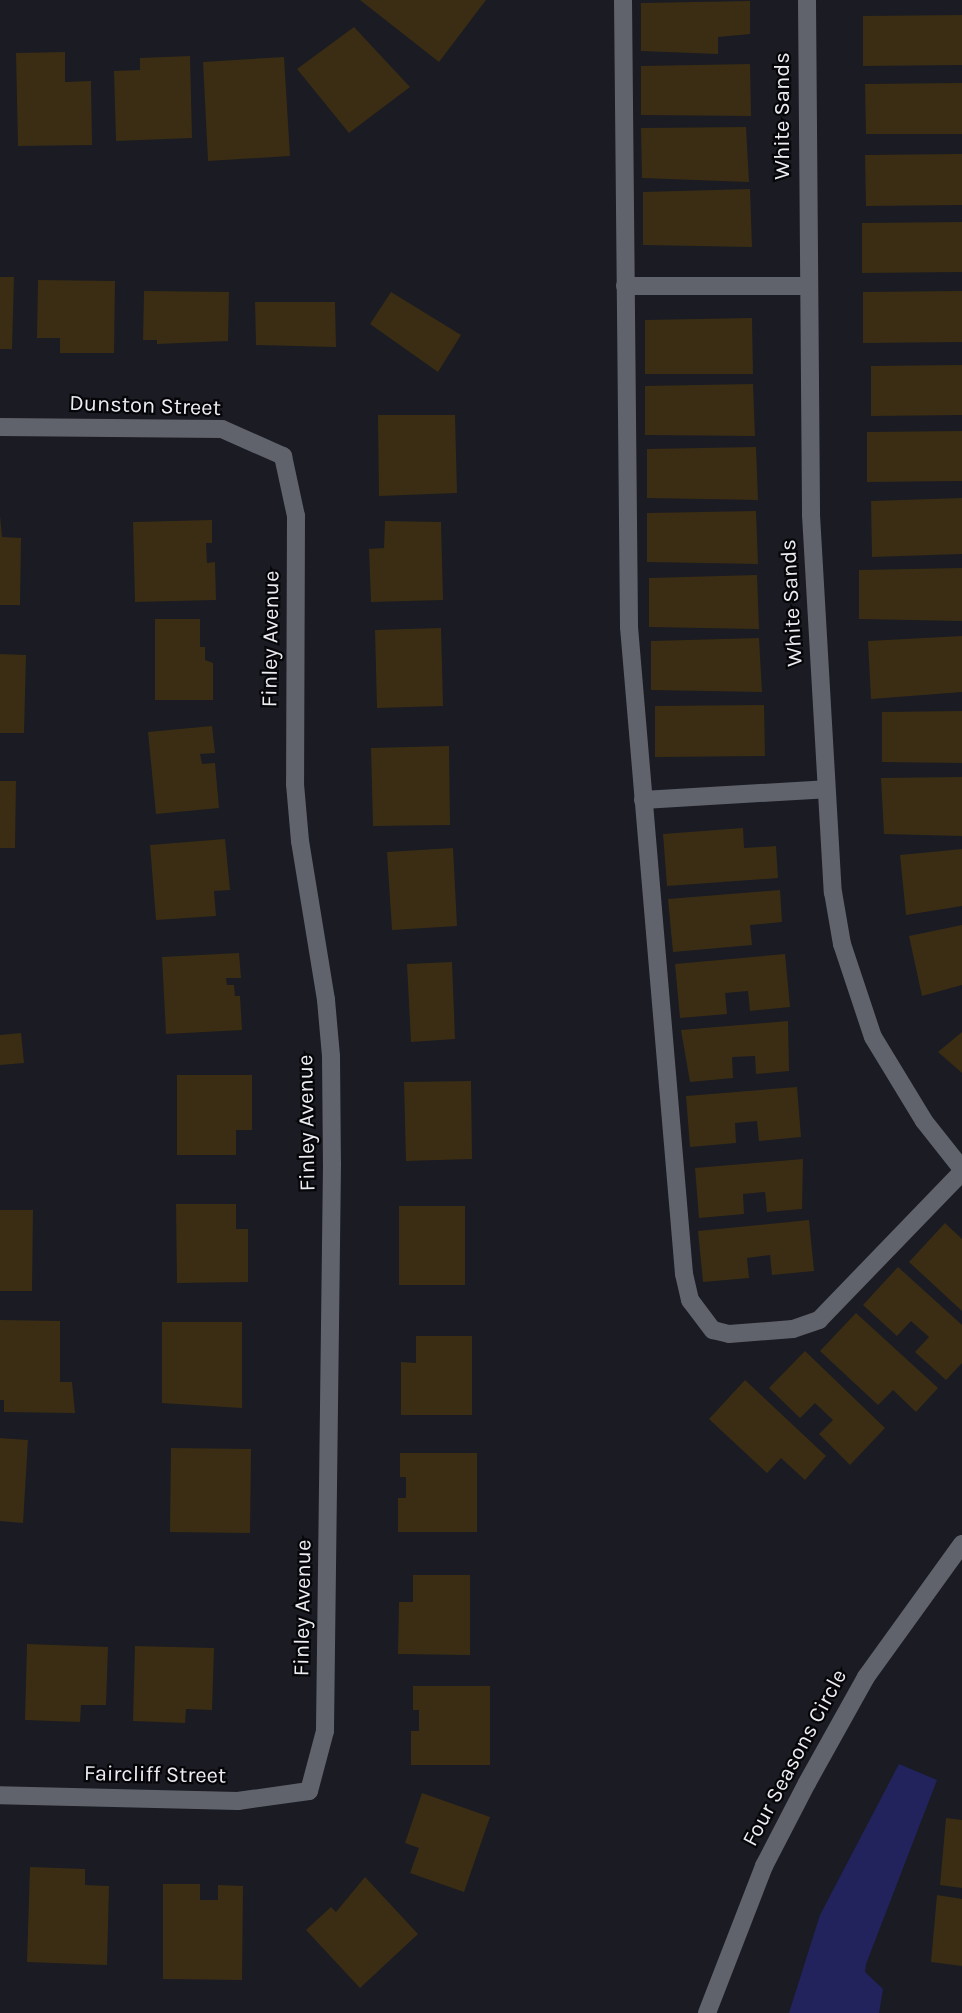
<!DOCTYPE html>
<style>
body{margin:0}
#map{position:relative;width:962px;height:2013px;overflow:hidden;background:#1a1b23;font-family:Karla,sans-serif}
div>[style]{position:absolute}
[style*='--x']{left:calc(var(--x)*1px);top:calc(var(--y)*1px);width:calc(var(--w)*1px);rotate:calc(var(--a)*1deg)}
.green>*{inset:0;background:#22235c}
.building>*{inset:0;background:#3a2d13}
.street>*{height:18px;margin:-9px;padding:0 9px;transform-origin:9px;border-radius:9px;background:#61636c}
span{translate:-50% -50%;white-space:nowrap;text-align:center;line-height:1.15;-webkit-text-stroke:4.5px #060609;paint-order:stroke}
.street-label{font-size:22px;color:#ecedf3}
</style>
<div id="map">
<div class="green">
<i style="clip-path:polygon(899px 1764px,937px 1780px,866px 1964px,865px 1972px,883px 1989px,879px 2013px,789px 2013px,820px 1915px)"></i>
</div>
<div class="building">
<i style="clip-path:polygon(360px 0,486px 0,439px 62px)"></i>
<i style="clip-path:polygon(750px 1px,750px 34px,718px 37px,718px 54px,641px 51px,641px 3px)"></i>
<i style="clip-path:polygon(962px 15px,962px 65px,863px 66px,863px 16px)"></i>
<i style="clip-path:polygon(354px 27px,410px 87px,349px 133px,297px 69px)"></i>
<i style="clip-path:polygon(65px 52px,65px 82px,91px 81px,92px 145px,18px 146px,16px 53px)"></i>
<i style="clip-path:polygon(190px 56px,192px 138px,116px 141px,114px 71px,140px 70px,140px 58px)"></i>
<i style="clip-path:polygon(284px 57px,290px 156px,208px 161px,203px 62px)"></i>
<i style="clip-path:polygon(750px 64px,751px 116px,641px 115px,641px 66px)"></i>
<i style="clip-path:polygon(962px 83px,962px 134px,866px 134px,865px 84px)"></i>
<i style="clip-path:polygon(746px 127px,749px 182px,642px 178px,641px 128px)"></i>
<i style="clip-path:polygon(962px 154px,962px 205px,866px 206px,865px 155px)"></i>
<i style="clip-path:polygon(750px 189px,752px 247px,643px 245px,643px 192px)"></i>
<i style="clip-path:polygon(962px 222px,962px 272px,862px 273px,862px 223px)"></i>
<i style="clip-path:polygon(0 277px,14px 277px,12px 349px,0 349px)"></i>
<i style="clip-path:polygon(38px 280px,115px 281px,114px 353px,60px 353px,60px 338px,37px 338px)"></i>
<i style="clip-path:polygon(144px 291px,229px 292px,228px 341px,157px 344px,157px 340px,143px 340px)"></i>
<i style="clip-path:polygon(962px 291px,962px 342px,863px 343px,863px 292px)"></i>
<i style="clip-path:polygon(391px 292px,461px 335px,438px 372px,370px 324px)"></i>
<i style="clip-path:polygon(255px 302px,335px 302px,336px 347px,256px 345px)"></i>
<i style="clip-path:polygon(752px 318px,753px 374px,645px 374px,645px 320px)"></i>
<i style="clip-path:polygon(962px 365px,962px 415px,871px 416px,871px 366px)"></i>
<i style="clip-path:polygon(753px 384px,755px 436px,645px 435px,645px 386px)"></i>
<i style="clip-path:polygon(378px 415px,455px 415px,457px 493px,379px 496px)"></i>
<i style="clip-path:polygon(962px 431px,962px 481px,867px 482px,867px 432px)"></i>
<i style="clip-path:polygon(756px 447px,758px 500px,647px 498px,647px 449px)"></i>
<i style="clip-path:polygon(962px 498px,962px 554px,872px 557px,871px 501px)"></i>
<i style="clip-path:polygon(756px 511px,758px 564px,647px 562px,647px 513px)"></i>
<i style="clip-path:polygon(0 515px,2px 537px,21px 538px,20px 605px,0 605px)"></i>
<i style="clip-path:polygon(212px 520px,212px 543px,206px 543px,207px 563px,215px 562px,216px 600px,135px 602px,133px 522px)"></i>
<i style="clip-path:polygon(385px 521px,441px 522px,443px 600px,371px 602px,369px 549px,384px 548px)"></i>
<i style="clip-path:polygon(962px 568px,962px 621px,859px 619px,859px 570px)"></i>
<i style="clip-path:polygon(757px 575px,759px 629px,649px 627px,649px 578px)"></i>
<i style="clip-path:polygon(155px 619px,200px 619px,200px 647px,205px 647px,205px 660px,213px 663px,213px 700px,155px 700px)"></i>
<i style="clip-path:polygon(441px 628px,443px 706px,377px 708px,375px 630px)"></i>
<i style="clip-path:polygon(962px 636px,962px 692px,871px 699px,868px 641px)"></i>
<i style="clip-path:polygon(759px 638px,762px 692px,651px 690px,651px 641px)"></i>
<i style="clip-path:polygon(0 654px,26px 655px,24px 733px,0 733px)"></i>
<i style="clip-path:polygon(764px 705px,765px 756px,655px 757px,655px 706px)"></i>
<i style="clip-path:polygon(962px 711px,962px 763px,882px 762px,882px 712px)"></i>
<i style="clip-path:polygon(212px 726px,215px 753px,200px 754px,202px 764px,215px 763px,219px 808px,156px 814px,148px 732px)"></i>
<i style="clip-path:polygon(449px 746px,450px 825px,373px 826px,371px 748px)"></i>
<i style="clip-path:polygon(962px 777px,962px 836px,884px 834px,881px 778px)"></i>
<i style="clip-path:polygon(0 781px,16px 781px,15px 848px,0 848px)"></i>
<i style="clip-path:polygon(743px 828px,744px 848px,776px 846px,778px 878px,667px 886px,663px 834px)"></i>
<i style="clip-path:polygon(225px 839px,230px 890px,214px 891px,216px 916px,156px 920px,150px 845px)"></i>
<i style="clip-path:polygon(453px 848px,457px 926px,392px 930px,387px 852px)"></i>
<i style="clip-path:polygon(962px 849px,962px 906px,906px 915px,900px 855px)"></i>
<i style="clip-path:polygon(780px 890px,782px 922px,750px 925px,752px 945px,673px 952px,668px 899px)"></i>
<i style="clip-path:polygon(962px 925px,962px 985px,922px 996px,909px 936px)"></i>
<i style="clip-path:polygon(239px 953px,241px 978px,226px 978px,227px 985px,234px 985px,235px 996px,240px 996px,242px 1030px,166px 1034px,162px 957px)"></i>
<i style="clip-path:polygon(785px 954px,790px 1007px,750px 1011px,748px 991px,725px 993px,727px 1014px,680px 1018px,675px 964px)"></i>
<i style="clip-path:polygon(452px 962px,455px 1039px,411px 1042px,407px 964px)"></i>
<i style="clip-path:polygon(788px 1021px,789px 1071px,756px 1074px,755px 1056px,732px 1057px,733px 1078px,690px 1082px,681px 1030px)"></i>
<i style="clip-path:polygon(962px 1032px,962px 1073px,938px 1052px)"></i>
<i style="clip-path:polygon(21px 1033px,24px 1063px,0 1065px,0 1035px)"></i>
<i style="clip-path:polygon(177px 1075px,252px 1075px,252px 1130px,236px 1130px,236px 1155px,177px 1155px)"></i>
<i style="clip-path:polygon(471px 1081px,472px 1159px,406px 1161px,404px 1082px)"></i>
<i style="clip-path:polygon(797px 1087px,801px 1137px,759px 1141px,757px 1121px,735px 1123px,736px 1143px,690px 1147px,686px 1096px)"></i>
<i style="clip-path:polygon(803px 1159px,802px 1209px,767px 1212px,765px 1192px,743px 1194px,744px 1214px,699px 1218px,695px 1168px)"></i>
<i style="clip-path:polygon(176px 1204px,236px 1204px,236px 1229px,248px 1229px,248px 1282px,177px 1283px)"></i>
<i style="clip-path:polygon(399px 1206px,465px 1206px,465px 1285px,399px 1285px)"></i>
<i style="clip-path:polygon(0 1210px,33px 1210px,32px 1291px,0 1291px)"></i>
<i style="clip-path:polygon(809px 1220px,814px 1271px,772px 1275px,770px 1255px,747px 1258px,749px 1278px,703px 1282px,698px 1231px)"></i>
<i style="clip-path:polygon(945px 1223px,962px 1239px,962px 1311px,909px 1262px)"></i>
<i style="clip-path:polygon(898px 1267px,962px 1325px,962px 1363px,946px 1380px,915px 1352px,929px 1337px,911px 1321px,897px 1336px,863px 1305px)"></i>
<i style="clip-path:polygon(856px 1313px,938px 1388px,916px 1412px,893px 1390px,878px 1405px,820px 1351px)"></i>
<i style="clip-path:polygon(0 1320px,60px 1321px,60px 1382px,72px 1382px,75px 1413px,4px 1412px,4px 1400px,0 1400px)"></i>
<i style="clip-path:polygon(162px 1322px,242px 1322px,242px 1408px,162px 1403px)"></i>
<i style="clip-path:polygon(416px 1336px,472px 1336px,472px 1415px,401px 1415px,401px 1362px,416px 1363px)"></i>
<i style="clip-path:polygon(805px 1351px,885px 1428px,850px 1465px,819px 1434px,833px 1420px,815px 1403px,800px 1418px,769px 1388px)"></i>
<i style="clip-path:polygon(745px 1380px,826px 1456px,805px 1480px,781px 1458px,767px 1473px,709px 1419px)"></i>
<i style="clip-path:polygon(0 1438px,28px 1440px,23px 1523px,0 1521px)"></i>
<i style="clip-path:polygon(171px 1448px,251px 1449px,250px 1533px,170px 1532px)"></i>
<i style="clip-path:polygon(400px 1453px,477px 1453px,477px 1532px,398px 1532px,398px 1498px,406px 1498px,406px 1477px,400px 1477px)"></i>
<i style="clip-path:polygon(413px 1575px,470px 1575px,470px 1655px,398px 1654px,399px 1602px,413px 1602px)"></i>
<i style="clip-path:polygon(27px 1644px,108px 1647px,106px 1705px,81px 1705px,80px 1722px,25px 1720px)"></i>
<i style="clip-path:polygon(135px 1646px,214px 1648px,212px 1710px,186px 1709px,185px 1723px,133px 1721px)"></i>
<i style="clip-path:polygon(413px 1686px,490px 1686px,490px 1765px,411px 1765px,411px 1731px,419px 1731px,419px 1710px,413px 1710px)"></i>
<i style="clip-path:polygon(422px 1793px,490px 1817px,464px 1892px,410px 1873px,419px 1848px,405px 1843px)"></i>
<i style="clip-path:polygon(946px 1818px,962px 1820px,962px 1888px,940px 1885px)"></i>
<i style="clip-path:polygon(30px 1867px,85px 1869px,85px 1885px,109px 1886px,107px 1965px,27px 1962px)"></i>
<i style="clip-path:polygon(365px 1877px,418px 1934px,360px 1988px,306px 1930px,331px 1907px,336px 1912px)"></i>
<i style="clip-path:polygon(163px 1884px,200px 1884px,200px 1900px,218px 1900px,218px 1885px,243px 1886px,242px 1980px,163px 1979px)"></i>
<i style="clip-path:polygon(937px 1895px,962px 1899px,962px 1966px,931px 1962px)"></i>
</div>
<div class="street">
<i style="--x:623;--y:0;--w:627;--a:89.45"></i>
<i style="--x:629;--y:627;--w:649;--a:85.14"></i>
<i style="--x:684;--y:1274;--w:27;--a:77"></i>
<i style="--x:690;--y:1300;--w:38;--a:53"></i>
<i style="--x:713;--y:1330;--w:16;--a:14"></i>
<i style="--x:729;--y:1334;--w:64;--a:-4.5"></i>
<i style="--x:793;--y:1329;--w:28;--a:-19"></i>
<i style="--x:819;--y:1320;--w:206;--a:-46"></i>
<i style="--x:807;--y:0;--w:515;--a:89.55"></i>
<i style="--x:811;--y:515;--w:378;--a:86.7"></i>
<i style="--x:833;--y:892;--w:53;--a:80.2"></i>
<i style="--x:842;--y:944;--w:98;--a:71.6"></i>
<i style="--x:873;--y:1037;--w:98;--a:58.7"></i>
<i style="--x:924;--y:1121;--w:61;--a:51.6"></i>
<i style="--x:625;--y:286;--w:184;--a:0"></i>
<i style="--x:0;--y:427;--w:222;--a:0.5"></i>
<i style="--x:222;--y:429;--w:67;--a:23.9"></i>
<i style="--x:283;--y:456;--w:61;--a:77.8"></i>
<i style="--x:296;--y:516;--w:268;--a:90.2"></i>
<i style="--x:295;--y:784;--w:57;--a:85"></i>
<i style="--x:300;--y:841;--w:161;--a:80.7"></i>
<i style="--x:326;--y:1000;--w:56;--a:84.9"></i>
<i style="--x:331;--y:1056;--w:108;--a:89.5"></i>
<i style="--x:332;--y:1164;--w:567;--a:90.71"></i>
<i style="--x:325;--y:1731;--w:62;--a:104.9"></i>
<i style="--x:309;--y:1791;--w:72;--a:172"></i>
<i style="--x:238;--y:1801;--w:238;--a:-178.6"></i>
<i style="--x:643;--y:800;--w:183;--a:-3.4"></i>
<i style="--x:707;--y:2013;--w:158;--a:-68.8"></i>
<i style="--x:764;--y:1866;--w:93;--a:-62.6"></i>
<i style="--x:807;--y:1783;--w:121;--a:-60.9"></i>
<i style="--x:866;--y:1677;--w:164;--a:-54.2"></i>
</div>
<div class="street-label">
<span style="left:783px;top:116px;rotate:-90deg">White Sands</span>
<span style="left:145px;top:406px;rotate:2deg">Dunston Street</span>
<span style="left:792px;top:603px;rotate:-93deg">White Sands</span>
<span style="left:271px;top:639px;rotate:-89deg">Finley Avenue</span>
<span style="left:307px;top:1123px;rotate:-91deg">Finley Avenue</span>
<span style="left:303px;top:1608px;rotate:-89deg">Finley Avenue</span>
<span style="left:795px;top:1758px;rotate:-62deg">Four Seasons Circle</span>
<span style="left:155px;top:1775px;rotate:1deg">Faircliff Street</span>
</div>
</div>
